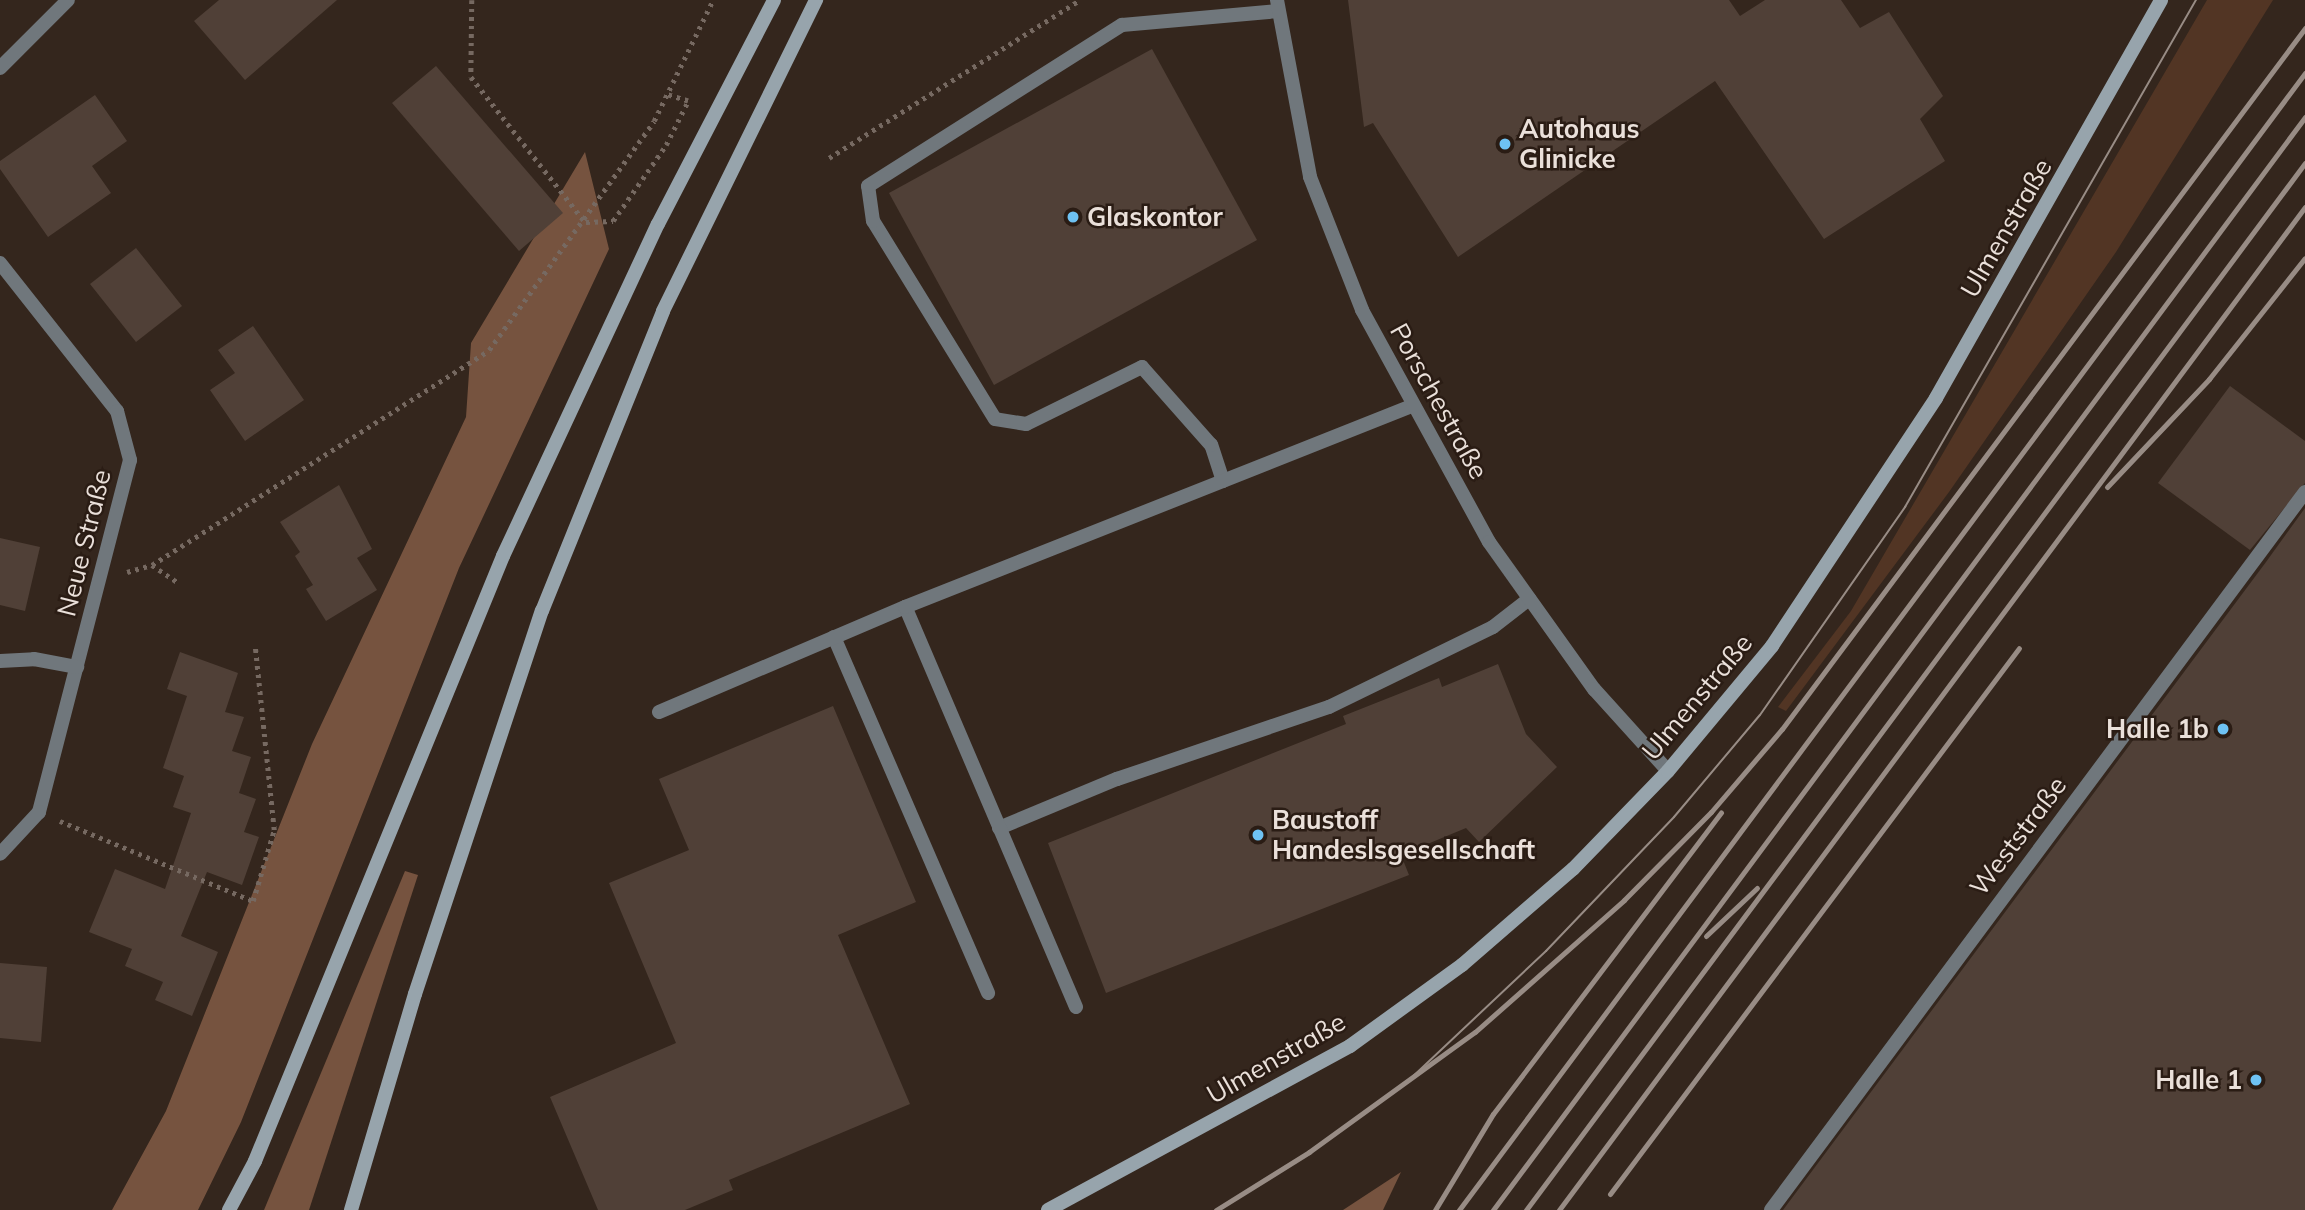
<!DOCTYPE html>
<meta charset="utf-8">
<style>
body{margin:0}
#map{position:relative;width:2305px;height:1210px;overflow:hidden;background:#34261d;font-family:Mulish,sans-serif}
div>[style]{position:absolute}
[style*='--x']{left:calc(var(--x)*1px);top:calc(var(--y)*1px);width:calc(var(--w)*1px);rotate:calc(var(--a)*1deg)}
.green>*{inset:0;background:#523524}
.forest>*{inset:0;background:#76533f}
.building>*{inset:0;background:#504037}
.path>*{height:4.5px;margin-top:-2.25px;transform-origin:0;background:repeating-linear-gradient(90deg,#766961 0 3.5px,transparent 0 8.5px)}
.service>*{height:14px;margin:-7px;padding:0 7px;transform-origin:7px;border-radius:7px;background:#70777c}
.minor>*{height:14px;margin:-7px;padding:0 7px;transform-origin:7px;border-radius:7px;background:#70777c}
.secondary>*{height:14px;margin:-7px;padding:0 7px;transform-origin:7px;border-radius:7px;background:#97a4ac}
.tram>*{height:2px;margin:-1px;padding:0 1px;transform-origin:1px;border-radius:1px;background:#988c85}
.rail>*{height:5px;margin:-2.5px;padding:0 2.5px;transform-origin:2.5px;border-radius:2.5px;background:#988c85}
.dots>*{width:19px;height:19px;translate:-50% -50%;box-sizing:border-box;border:4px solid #2a1c14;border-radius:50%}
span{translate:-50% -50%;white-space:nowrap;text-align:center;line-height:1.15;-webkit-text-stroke:5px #2a1c14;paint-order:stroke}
.poi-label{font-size:26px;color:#eae0da;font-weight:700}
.left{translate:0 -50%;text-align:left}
.right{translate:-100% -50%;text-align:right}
.street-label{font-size:26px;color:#eae0da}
</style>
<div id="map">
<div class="green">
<i style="clip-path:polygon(2207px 0,2273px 0,2116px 252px,1949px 492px,1786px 711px,1778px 707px,1851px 611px)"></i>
</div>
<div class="forest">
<i style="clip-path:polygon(585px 152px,609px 249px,459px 568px,241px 1122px,198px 1210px,112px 1210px,166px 1111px,312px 744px,466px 417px,471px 343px)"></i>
<i style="clip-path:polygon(405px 871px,418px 875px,309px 1210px,264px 1210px)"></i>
<i style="clip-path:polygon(1401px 1172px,1383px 1210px,1343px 1210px)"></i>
</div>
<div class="building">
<i style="clip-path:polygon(219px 0,337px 0,245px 80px,194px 21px)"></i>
<i style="clip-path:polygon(1348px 0,1729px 0,1740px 16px,1765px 0,1841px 0,1860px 28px,1889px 12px,1943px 96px,1920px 119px,1945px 161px,1824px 239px,1715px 81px,1458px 257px,1373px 123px,1364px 127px)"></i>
<i style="clip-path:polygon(1152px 49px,1257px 240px,994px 385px,889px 193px)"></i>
<i style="clip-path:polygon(436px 66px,563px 213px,519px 251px,392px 103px)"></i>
<i style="clip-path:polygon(95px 95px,127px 141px,92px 166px,111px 193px,48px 237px,0 169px,0 161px)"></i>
<i style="clip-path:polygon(136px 248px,182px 306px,136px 342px,90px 284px)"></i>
<i style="clip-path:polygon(253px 326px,304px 400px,245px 441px,210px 390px,235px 373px,218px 350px)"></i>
<i style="clip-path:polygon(2230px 386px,2305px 441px,2305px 483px,2250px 550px,2158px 483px)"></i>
<i style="clip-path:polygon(339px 485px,372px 549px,357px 558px,377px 590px,326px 621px,306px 589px,313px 585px,295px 556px,300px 552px,280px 522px)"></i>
<i style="clip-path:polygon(2305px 508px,2305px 1210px,1783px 1210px,2266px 562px)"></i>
<i style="clip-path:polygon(0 538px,40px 547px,25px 611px,0 605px)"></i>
<i style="clip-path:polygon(180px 652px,238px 673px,225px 712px,244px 717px,232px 751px,251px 757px,239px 793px,256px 799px,244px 832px,259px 837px,242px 885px,207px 872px,181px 936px,218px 952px,192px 1016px,155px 1000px,163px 982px,125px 966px,132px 949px,89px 932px,115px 869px,165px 889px,191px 813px,173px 807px,184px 776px,163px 768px,187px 696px,167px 689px)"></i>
<i style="clip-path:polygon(1498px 664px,1526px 734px,1557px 767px,1479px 842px,1466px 828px,1401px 855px,1409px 875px,1106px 993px,1048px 843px,1346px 724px,1343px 716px,1439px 678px,1442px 687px)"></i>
<i style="clip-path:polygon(833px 706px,916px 902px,838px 935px,910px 1104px,729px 1180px,733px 1190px,685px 1210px,598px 1210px,550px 1097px,676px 1043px,609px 883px,689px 850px,659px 779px)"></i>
<i style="clip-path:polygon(0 963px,47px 967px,41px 1042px,0 1038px)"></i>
</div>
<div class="path">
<i style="--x:472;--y:0;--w:77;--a:90.7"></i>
<i style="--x:471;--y:77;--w:184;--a:51.8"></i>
<i style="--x:829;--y:158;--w:297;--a:-32.2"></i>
<i style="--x:586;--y:222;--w:27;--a:-2"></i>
<i style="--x:613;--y:221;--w:93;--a:-55.1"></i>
<i style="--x:666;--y:145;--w:49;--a:-63.4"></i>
<i style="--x:688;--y:101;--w:21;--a:-163"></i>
<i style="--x:152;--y:565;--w:30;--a:34"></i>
<i style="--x:127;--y:572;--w:26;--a:-16"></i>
<i style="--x:152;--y:565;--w:400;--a:-32.5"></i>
<i style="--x:489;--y:350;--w:282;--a:-54.2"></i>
<i style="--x:654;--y:121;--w:135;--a:-64"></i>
<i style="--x:60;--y:821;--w:209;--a:22.5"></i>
<i style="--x:253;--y:901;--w:74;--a:-73.5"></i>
<i style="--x:274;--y:830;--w:185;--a:-95.9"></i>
</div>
<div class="service">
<i style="--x:1223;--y:481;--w:38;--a:-108"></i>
<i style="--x:1211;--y:445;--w:104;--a:-131.5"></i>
<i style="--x:1142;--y:367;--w:129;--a:153.8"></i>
<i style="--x:1026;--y:424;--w:31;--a:-171"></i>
<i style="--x:995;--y:419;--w:233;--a:-121.6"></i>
<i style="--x:873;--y:221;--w:35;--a:-98"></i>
<i style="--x:868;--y:186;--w:301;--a:-32.4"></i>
<i style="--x:1122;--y:25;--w:157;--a:-5.1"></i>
<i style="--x:834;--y:637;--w:388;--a:66.6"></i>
<i style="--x:659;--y:712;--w:267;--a:-23.1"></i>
<i style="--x:999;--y:828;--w:128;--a:-22.6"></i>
<i style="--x:1117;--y:779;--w:224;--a:-18.8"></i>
<i style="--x:1329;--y:707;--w:182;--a:-26"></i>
<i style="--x:1493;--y:627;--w:46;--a:-37.9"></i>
<i style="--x:1076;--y:1007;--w:435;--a:-113.1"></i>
<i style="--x:905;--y:607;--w:545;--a:-21.63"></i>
</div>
<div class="minor">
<i style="--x:1277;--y:0;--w:180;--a:79.4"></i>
<i style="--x:1310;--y:177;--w:143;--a:68.6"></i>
<i style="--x:1362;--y:310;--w:264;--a:61.3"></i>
<i style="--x:1489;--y:542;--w:181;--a:54.5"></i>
<i style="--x:1594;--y:689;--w:110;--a:47.9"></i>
<i style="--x:0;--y:68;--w:96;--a:-45"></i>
<i style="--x:0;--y:263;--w:189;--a:51.7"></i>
<i style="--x:117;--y:411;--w:51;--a:75.1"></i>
<i style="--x:130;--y:460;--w:364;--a:104.5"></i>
<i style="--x:39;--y:812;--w:57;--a:132.9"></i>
<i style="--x:0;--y:661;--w:34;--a:-3"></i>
<i style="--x:34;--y:659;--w:44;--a:10.5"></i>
<i style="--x:1771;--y:1210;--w:895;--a:-53.36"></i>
</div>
<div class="secondary">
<i style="--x:229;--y:1210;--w:55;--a:-62"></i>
<i style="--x:255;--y:1161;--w:654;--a:-67.71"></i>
<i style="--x:503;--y:556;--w:366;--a:-65"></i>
<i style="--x:658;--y:224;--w:252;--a:-62.6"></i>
<i style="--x:351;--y:1210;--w:225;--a:-73.5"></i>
<i style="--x:415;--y:994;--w:404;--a:-71.7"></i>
<i style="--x:542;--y:611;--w:323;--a:-68"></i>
<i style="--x:663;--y:311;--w:347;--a:-63.8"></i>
<i style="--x:1048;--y:1210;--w:344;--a:-28.5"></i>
<i style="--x:1350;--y:1046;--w:138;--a:-35.9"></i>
<i style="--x:1462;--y:965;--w:147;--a:-40.9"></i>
<i style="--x:1573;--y:869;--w:136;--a:-45.9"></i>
<i style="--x:1668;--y:771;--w:163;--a:-50.2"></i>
<i style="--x:1772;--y:646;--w:297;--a:-56.5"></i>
<i style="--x:1936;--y:398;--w:457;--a:-60.5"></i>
</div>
<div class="tram">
<i style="--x:1408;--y:1081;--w:190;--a:-43.3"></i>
<i style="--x:1546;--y:951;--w:185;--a:-46.3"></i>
<i style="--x:1674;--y:817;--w:133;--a:-49.9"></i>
<i style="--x:1760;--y:715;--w:254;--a:-55.1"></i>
<i style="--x:1905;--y:507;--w:585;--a:-60.15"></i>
</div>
<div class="rail">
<i style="--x:2107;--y:487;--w:149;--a:-46.6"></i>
<i style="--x:2209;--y:379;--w:154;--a:-51.6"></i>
<i style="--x:1706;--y:936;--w:70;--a:-43.3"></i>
<i style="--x:1610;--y:1194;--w:682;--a:-53.16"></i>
<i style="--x:1216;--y:1210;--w:110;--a:-31.9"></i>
<i style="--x:1309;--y:1152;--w:205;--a:-35.9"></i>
<i style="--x:1475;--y:1032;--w:199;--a:-41.5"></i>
<i style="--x:1624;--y:900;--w:124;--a:-45.3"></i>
<i style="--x:1711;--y:812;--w:109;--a:-49.5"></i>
<i style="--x:1782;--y:729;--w:875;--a:-53.27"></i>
<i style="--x:1435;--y:1210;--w:112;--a:-58.9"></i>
<i style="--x:1493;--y:1114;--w:378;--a:-52.9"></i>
<i style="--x:1459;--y:1210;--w:1417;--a:-53.35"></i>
<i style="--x:1493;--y:1210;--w:1362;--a:-53.39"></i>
<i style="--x:1526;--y:1210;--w:1305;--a:-53.35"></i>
<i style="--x:1559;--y:1210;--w:1250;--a:-53.36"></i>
</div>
<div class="dots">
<i style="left:1505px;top:144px;background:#6ec2f3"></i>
<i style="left:1073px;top:217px;background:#6ec2f3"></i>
<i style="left:2223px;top:729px;background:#6ec2f3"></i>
<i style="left:1258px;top:835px;background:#6ec2f3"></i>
<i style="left:2256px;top:1080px;background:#6ec2f3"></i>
</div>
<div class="poi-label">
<span class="left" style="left:1519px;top:144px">Autohaus<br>Glinicke</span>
<span class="left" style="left:1087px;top:217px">Glaskontor</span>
<span class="right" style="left:2209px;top:729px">Halle 1b</span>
<span class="left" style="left:1272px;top:835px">Baustoff<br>Handeslsgesellschaft</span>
<span class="right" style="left:2242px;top:1080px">Halle 1</span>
</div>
<div class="street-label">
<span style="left:2006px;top:228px;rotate:-60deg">Ulmenstraße</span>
<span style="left:1439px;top:401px;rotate:61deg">Porschestraße</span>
<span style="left:84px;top:543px;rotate:-76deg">Neue Straße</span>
<span style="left:1697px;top:697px;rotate:-50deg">Ulmenstraße</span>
<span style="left:2018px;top:836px;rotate:-53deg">Weststraße</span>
<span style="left:1276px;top:1058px;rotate:-30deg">Ulmenstraße</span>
</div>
</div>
